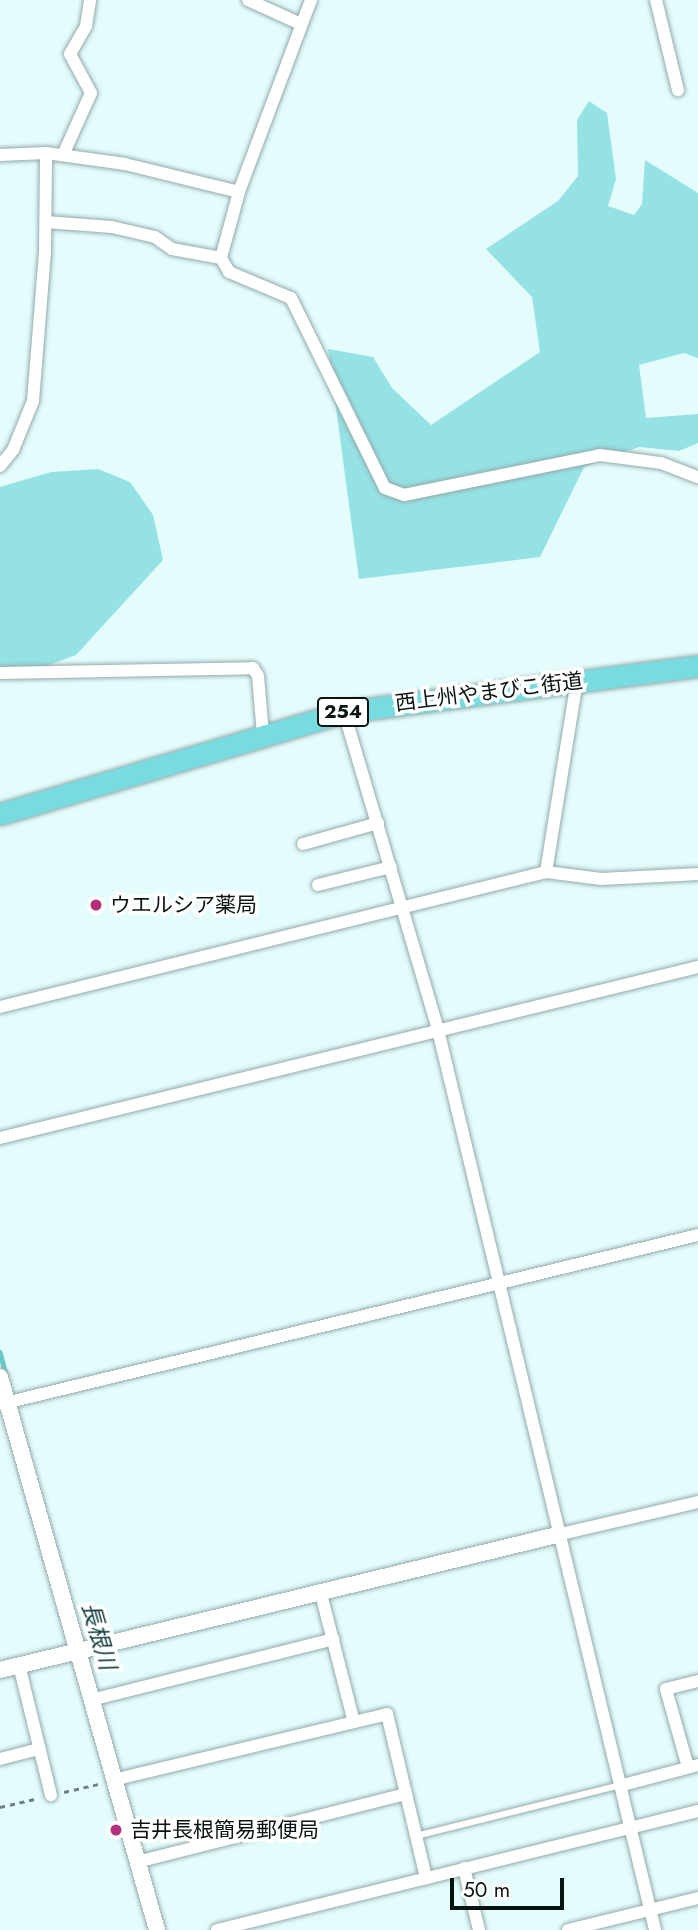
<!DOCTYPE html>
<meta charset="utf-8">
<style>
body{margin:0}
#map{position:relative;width:698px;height:1930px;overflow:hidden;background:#e4fcfc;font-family:Jost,"Noto Sans JP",sans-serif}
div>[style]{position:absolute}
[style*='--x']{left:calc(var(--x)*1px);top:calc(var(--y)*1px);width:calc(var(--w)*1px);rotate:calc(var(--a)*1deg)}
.green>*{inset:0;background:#95e2e5}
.stream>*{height:4.5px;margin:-2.25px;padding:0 2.25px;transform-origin:2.25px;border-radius:2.25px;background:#69c7cb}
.path>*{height:2.5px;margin-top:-1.25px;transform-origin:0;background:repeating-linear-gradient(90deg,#708080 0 5px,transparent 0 10px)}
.roads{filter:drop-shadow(0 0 2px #94aaab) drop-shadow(0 0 2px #94aaab)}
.service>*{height:6px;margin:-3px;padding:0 3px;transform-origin:3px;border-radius:3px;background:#fff}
.minor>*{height:12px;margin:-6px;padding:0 6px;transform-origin:6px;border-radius:6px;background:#fff}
.tertiary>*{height:16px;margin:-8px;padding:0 8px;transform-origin:8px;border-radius:8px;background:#fff}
.trunk>*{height:21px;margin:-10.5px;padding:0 10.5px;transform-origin:10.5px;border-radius:10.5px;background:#77dbdf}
.dots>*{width:19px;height:19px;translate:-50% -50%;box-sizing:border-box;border:4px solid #fff;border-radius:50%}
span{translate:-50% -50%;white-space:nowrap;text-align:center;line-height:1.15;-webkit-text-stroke:7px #fff;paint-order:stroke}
.shield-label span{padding:2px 5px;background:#fff;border:2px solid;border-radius:5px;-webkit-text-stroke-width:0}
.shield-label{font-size:19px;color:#0b1414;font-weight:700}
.street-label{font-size:21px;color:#0b1414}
.poi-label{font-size:21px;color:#0b1414}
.left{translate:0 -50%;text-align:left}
.water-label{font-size:23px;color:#144042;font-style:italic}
.scale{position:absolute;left:450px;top:1878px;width:114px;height:32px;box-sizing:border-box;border:4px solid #0b1414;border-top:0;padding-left:9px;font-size:21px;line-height:24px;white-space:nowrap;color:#0b1414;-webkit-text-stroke:5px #fff;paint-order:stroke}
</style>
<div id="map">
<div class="green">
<i style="clip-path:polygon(589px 101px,607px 113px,616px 179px,608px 206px,634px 215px,642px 204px,645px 160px,698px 193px,698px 358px,684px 353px,639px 365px,646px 418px,698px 414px,698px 443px,679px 451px,639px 447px,584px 467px,540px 557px,359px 579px,328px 349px,373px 357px,392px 388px,431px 425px,540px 352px,532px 297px,486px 249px,558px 201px,578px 176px,577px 120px)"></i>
<i style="clip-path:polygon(98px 469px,130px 482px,153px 515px,163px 560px,76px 655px,35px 670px,0 671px,0 487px,51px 472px)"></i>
</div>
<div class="stream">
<i style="--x:0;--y:1352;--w:23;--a:75"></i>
</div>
<div class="path">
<i style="--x:64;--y:1792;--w:36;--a:-13"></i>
<i style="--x:0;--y:1807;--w:39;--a:-13"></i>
</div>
<div class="roads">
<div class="service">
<i style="--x:416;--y:1836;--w:211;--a:-14"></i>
</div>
<div class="minor">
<i style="--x:248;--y:0;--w:58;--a:24.4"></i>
<i style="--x:311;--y:0;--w:205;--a:110.6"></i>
<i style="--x:239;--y:192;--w:68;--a:105.3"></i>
<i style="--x:221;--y:258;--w:16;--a:60"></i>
<i style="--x:229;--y:272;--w:67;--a:22.8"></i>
<i style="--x:291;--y:298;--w:212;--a:63.7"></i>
<i style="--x:385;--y:488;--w:20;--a:20"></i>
<i style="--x:404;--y:495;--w:200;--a:-11.5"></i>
<i style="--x:600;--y:455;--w:62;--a:7.5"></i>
<i style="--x:661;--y:463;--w:40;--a:21"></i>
<i style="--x:656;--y:0;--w:93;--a:76.3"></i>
<i style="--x:0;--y:155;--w:46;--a:-2.5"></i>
<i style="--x:46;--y:153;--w:80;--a:7.9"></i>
<i style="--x:125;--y:164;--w:117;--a:13.8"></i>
<i style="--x:63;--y:155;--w:68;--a:-65.7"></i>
<i style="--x:91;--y:93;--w:44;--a:-118.3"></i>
<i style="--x:70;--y:54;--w:32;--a:-60"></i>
<i style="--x:86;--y:26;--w:26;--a:-81"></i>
<i style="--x:46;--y:222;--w:66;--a:4.3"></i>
<i style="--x:112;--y:227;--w:44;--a:13.1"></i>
<i style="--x:155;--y:237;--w:21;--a:35"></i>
<i style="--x:172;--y:249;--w:50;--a:10.4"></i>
<i style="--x:0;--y:466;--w:21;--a:-51"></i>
<i style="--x:13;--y:450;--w:53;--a:-67.8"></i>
<i style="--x:33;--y:401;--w:148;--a:-85.4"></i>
<i style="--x:45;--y:253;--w:100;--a:-89.4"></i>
<i style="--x:0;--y:673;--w:253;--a:-1.1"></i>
<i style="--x:253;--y:668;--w:9;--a:58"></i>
<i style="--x:258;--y:676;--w:58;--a:85.1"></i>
<i style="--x:344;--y:712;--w:332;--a:73.5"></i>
<i style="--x:438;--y:1030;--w:926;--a:76.44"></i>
<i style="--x:303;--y:844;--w:78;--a:-15.6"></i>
<i style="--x:546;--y:872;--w:194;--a:-80.8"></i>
<i style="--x:318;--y:885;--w:75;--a:-13.9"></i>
<i style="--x:0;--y:1007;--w:562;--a:-13.89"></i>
<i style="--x:546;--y:872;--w:56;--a:7.1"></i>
<i style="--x:602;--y:879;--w:96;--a:-3"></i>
<i style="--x:0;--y:1138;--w:719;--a:-13.77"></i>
<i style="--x:1;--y:1404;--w:717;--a:-13.63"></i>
<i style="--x:561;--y:1534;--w:141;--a:-13.1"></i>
<i style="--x:320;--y:1590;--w:136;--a:75.6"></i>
<i style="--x:19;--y:1665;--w:134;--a:76.2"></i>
<i style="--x:91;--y:1700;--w:250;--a:-14.1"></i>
<i style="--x:0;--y:1759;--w:40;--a:-14.4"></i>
<i style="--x:688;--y:1767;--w:81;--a:-105.8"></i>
<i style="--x:666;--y:1689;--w:33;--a:-14"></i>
<i style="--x:113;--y:1780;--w:282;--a:-13.5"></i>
<i style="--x:387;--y:1714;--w:169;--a:76.6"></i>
<i style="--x:623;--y:1785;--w:78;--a:-14.9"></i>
<i style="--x:137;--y:1862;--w:276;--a:-14.2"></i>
<i style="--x:464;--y:1868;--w:64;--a:76.4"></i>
<i style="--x:217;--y:1930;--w:496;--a:-13.9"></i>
<i style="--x:568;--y:1930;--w:134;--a:-13.8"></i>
</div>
<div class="tertiary">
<i style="--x:0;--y:1377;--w:575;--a:74.15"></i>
<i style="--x:0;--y:1670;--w:577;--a:-13.63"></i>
</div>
<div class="trunk">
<i style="--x:0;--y:814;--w:359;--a:-16.5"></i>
<i style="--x:344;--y:712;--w:357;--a:-7.4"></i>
</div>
</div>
<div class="dots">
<i style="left:96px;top:905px;background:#b1317c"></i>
<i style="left:116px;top:1830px;background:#b1317c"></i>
</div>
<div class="shield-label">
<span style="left:343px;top:712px">254</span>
</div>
<div class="street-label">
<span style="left:489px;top:692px;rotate:-7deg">西上州やまびこ街道</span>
</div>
<div class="poi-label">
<span class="left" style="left:110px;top:905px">ウエルシア薬局</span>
<span class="left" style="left:130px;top:1830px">吉井長根簡易郵便局</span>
</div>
<div class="water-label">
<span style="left:99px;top:1636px;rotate:74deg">長根川</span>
</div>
<div class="scale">50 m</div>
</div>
